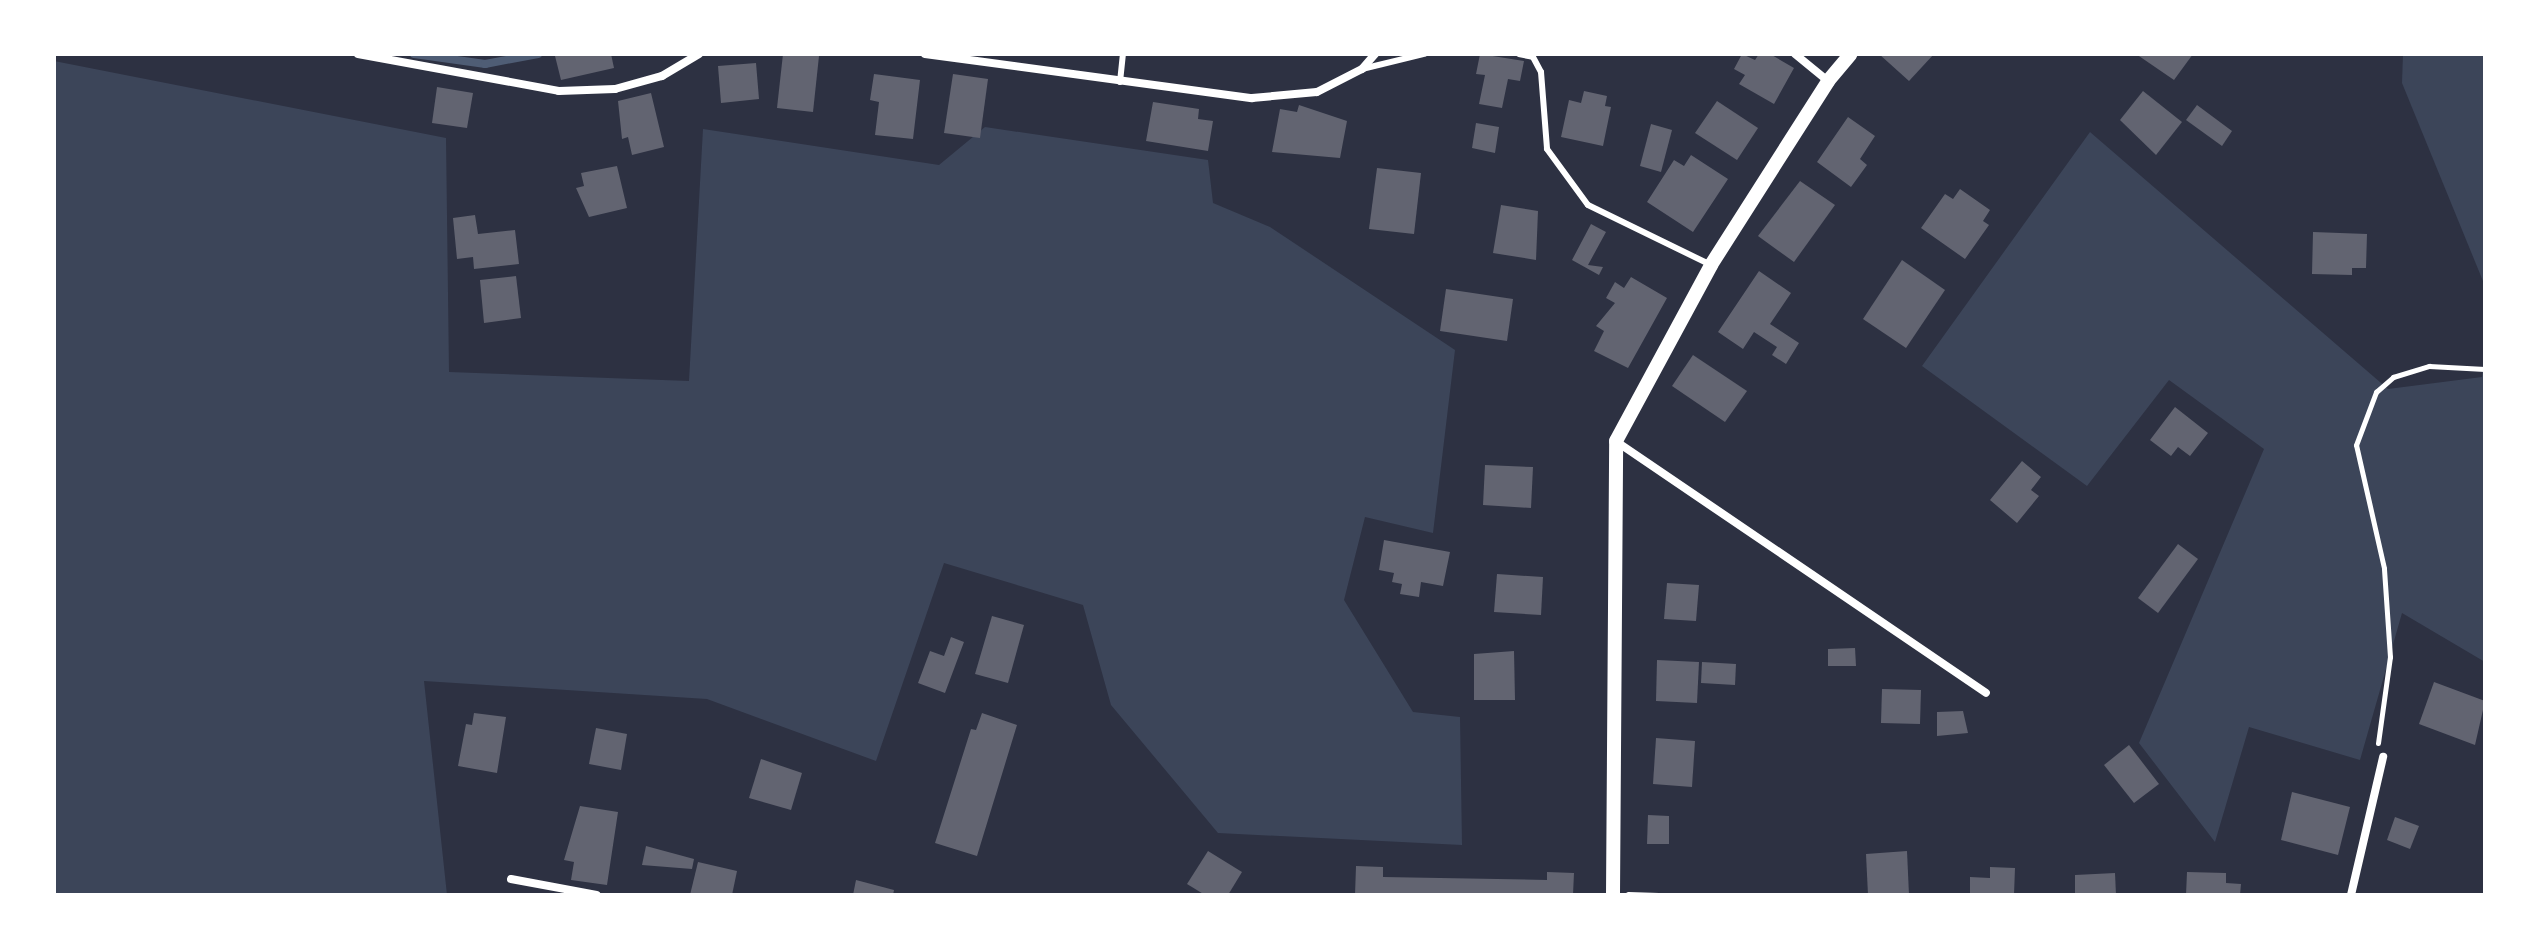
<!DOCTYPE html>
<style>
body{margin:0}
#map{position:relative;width:2539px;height:949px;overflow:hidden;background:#2d3142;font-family:"Libre Baskerville",serif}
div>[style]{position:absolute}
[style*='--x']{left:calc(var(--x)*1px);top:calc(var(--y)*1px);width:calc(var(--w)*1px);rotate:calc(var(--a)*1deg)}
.green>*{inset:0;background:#3c4559}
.stream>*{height:8px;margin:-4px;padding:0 4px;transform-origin:4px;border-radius:4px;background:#4f5d75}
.building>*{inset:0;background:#626471}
.path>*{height:5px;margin:-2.5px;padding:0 2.5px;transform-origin:2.5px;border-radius:2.5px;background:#fff}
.service>*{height:6px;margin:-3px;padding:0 3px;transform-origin:3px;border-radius:3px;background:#fff}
.minor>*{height:8px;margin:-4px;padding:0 4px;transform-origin:4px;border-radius:4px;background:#fff}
.tertiary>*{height:14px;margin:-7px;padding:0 7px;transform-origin:7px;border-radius:7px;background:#fff}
span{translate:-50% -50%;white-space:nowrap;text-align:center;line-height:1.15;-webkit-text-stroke:6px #fff;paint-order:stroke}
.frame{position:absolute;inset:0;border:56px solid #fff;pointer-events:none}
</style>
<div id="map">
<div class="green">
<i style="clip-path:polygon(2403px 54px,2485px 54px,2485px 286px,2402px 83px)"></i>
<i style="clip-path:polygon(54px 61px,446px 138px,449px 372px,689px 381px,703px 129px,939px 165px,985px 127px,1208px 160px,1213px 203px,1270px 227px,1455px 350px,1433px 533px,1365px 517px,1344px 600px,1413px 712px,1460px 717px,1462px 845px,1218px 833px,1111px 705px,1083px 605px,944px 563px,876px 761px,707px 699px,424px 681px,447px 895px,54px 895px)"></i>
<i style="clip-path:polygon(2090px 132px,2388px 389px,2482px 377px,2485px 344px,2485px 662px,2402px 613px,2360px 760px,2249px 727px,2215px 842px,2139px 743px,2264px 449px,2169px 380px,2087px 486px,1922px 366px)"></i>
</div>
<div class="stream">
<i style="--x:414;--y:54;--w:72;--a:8"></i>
<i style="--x:485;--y:64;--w:54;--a:-10.7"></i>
</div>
<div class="building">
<i style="clip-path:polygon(611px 54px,614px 68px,561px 80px,555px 56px)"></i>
<i style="clip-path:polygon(783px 54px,819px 56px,813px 112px,777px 108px)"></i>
<i style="clip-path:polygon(1480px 54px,1524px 61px,1520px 81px,1508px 79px,1502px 108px,1479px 104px,1485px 75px,1476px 74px)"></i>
<i style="clip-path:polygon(1742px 54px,1755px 60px,1759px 54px,1770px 54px,1794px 68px,1774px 104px,1739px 84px,1745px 75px,1734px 69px)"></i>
<i style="clip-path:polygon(1879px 54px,1934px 54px,1909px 81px)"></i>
<i style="clip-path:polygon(2136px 54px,2193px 54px,2174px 80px)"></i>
<i style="clip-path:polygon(756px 63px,759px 99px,721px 103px,718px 66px)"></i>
<i style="clip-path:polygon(874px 74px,920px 80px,913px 139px,875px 135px,879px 102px,870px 100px)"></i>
<i style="clip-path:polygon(953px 74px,988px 79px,980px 138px,944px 133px)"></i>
<i style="clip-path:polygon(437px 87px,473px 93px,467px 128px,432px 123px)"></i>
<i style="clip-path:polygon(1584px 91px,1607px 96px,1605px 106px,1611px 107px,1603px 146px,1561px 137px,1569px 100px,1581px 103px)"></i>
<i style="clip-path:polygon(2143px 91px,2182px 122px,2156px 155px,2120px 120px)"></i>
<i style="clip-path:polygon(651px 93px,664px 147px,632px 155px,628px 137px,622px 139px,618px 101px)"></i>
<i style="clip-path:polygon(1717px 101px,1758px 128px,1737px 160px,1695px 133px)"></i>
<i style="clip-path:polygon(1153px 102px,1199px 109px,1198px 119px,1213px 121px,1208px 151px,1146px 141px)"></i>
<i style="clip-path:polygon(1299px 105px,1347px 121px,1340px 158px,1272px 152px,1280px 109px,1297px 112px)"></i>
<i style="clip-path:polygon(2197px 105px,2232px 131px,2222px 146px,2186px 120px)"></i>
<i style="clip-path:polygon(1848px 117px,1875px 136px,1860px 159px,1867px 165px,1851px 187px,1817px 162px)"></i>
<i style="clip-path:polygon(1476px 123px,1499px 127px,1495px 153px,1472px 148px)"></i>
<i style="clip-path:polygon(1651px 124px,1672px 130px,1661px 172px,1640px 166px)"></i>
<i style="clip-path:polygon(1691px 155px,1728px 179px,1693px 232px,1647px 202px,1674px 160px,1684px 166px)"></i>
<i style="clip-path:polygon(617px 166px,627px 208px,589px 217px,576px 188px,584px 186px,581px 173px)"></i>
<i style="clip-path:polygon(1377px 168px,1421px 173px,1414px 234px,1369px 229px)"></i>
<i style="clip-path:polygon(1800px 181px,1835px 205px,1794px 262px,1758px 236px)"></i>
<i style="clip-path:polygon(1960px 189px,1990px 210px,1983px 221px,1989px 225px,1965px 259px,1921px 228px,1945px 194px,1953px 199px)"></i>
<i style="clip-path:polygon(1501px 205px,1538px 211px,1536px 260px,1493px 253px)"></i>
<i style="clip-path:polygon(475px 215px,478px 234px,515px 230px,519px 264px,474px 269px,473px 257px,457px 259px,453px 218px)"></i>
<i style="clip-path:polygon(1591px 224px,1606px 232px,1588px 265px,1603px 267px,1599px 275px,1572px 260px)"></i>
<i style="clip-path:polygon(2313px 232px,2367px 234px,2366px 268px,2352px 268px,2352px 275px,2312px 274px)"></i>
<i style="clip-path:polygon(1902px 260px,1945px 290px,1906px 348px,1863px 319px)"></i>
<i style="clip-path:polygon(1759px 271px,1791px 293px,1770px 324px,1799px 343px,1786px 364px,1772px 355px,1777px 347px,1754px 332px,1743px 349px,1718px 332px)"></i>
<i style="clip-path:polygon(516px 276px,521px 318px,484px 323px,480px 280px)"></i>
<i style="clip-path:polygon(1631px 277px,1667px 298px,1628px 368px,1594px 351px,1604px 331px,1596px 326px,1615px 303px,1606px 298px,1615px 282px,1624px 288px)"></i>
<i style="clip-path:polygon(1446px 289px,1513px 299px,1507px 341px,1440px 331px)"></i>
<i style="clip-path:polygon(1693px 355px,1747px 391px,1725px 422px,1672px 386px)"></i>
<i style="clip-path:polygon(2175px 407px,2208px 433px,2190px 456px,2178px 447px,2171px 456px,2150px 440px)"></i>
<i style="clip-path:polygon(2022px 461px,2041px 477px,2031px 490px,2039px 496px,2017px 523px,1990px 500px)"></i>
<i style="clip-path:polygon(1485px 465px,1533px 467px,1531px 508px,1483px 505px)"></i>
<i style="clip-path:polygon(1384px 540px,1450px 552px,1443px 586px,1421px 582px,1419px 597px,1400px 594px,1402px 584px,1392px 582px,1394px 573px,1379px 570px)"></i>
<i style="clip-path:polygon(2178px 544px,2198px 559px,2158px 613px,2138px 598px)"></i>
<i style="clip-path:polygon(1497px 574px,1543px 577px,1541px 615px,1494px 612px)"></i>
<i style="clip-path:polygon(1667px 583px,1699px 585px,1696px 621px,1664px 619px)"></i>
<i style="clip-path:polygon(992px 616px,1024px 625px,1008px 683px,975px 674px)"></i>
<i style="clip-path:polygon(951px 637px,964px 642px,945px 693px,918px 683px,930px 651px,944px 656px)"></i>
<i style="clip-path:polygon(1855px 648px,1856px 666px,1828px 666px,1828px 649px)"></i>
<i style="clip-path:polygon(1514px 651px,1515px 700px,1474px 700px,1474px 654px)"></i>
<i style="clip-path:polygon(1657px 660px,1699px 662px,1697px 703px,1656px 701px)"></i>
<i style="clip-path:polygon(1702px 662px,1736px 664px,1735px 685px,1701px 683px)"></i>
<i style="clip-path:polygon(2434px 682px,2485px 701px,2475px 745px,2419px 724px)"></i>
<i style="clip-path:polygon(1882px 689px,1921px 690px,1920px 724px,1881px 723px)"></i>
<i style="clip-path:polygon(1963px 711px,1968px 733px,1937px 736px,1937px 712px)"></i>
<i style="clip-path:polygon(474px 713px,506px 717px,497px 773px,458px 766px,466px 724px,472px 725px)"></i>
<i style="clip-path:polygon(982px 713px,1017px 725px,977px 856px,935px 843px,971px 729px,976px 730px)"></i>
<i style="clip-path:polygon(596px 728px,627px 734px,621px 770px,589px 764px)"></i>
<i style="clip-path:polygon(1656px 738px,1695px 741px,1692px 787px,1653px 784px)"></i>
<i style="clip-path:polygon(2129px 745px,2159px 784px,2134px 803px,2104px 765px)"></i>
<i style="clip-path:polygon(761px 759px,802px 773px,791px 810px,749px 798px)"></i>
<i style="clip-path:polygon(2292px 792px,2350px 807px,2338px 855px,2281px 840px)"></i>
<i style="clip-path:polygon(580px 806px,618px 812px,607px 885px,571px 880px,574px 862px,564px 860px)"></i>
<i style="clip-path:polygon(1648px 815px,1669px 816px,1669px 844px,1647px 844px)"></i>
<i style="clip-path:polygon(2395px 817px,2419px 826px,2410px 849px,2387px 840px)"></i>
<i style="clip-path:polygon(646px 846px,694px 859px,692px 869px,642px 865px)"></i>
<i style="clip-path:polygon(1208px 851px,1242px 872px,1228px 895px,1205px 895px,1187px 884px)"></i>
<i style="clip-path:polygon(1907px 851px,1909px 895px,1868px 895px,1866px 854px)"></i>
<i style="clip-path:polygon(698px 862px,737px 871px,732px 895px,690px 895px)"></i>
<i style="clip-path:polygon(1356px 866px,1383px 867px,1383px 877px,1547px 880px,1547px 872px,1574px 873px,1573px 895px,1355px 895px)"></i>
<i style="clip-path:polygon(1990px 867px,2015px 868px,2014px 895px,1970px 895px,1970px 877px,1990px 878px)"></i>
<i style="clip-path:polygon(2187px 872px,2226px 873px,2226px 883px,2241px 884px,2240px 895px,2186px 895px)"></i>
<i style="clip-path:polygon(2115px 873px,2116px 895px,2075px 895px,2075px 875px)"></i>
<i style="clip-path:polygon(856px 880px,894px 890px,893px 895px,853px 895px)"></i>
</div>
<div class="path">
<i style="--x:2378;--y:743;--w:87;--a:-82.1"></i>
<i style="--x:2390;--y:657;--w:89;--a:-93.9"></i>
<i style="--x:2384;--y:568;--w:126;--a:-102.8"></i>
<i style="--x:2356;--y:445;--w:57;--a:-69.3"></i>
<i style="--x:2376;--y:392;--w:23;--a:-41"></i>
<i style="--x:2393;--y:377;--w:38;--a:-17"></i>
<i style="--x:2429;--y:366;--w:56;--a:3.1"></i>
<i style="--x:1628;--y:894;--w:38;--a:2"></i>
</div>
<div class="service">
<i style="--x:1519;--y:54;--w:14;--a:12"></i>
<i style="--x:1533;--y:57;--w:17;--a:62"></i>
<i style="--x:1541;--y:72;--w:77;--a:85.5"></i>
<i style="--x:1547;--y:149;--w:69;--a:53.8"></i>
<i style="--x:1588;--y:205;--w:137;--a:26"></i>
<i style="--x:1362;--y:69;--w:64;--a:-13.6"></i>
<i style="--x:1120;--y:82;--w:28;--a:-84"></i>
</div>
<div class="minor">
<i style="--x:358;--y:54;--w:204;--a:10.4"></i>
<i style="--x:559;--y:91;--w:56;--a:-2"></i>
<i style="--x:615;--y:89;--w:49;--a:-15.5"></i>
<i style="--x:662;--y:76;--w:43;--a:-30.7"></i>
<i style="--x:925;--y:54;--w:330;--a:7.7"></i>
<i style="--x:1252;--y:98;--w:65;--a:-5.3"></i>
<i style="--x:1317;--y:92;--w:51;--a:-27.1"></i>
<i style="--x:1362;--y:69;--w:20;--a:-49"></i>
<i style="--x:1795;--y:54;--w:43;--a:39.3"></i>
<i style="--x:1617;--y:442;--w:446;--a:34.2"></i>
<i style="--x:511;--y:879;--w:87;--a:10.5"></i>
<i style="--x:2351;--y:895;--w:142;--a:-76.9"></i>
</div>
<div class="tertiary">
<i style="--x:1613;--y:895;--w:454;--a:-89.6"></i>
<i style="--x:1616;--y:441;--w:200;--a:-61.6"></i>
<i style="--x:1711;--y:265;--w:218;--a:-57.5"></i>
<i style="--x:1828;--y:81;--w:35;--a:-50"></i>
</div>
<div class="frame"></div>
</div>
